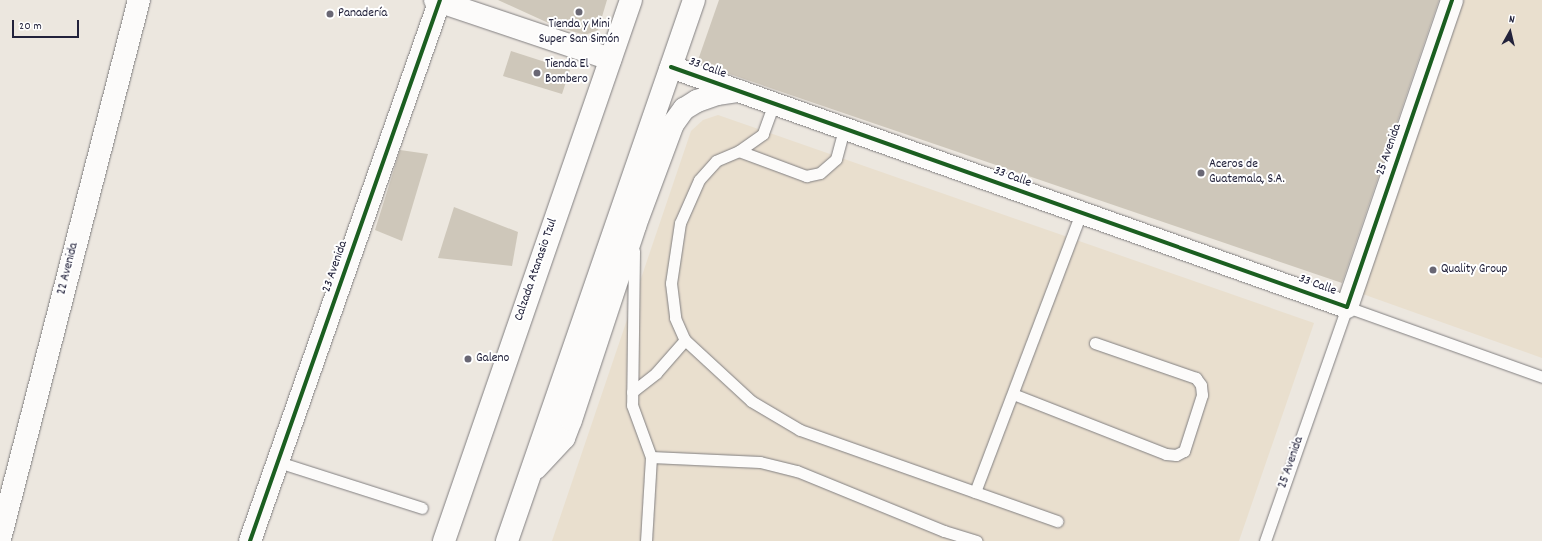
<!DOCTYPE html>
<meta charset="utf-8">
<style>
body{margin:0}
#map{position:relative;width:1542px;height:541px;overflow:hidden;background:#ece7df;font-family:Dekko,sans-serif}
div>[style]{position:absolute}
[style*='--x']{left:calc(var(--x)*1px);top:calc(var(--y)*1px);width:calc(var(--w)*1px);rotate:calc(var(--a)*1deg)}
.built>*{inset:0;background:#e9dfce}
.building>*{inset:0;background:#cec7ba}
.roads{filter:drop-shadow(0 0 1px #817f80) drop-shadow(0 0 1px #817f80)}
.lane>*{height:11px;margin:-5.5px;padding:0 5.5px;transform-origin:5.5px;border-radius:5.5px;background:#fcfbfa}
.street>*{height:22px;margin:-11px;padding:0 11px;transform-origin:11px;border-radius:11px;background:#fcfbfa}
.secondary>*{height:22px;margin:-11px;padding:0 11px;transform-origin:11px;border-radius:11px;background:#fcfbfa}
.primary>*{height:22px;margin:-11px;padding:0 11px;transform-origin:11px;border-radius:11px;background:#fcfbfa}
.cycleway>*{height:4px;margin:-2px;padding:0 2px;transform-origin:2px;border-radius:2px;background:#1b5e20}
.dots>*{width:11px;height:11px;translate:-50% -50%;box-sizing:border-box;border:2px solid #fff;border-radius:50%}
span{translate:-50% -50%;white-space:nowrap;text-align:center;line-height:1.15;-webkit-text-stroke:4px #fff;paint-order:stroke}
.poi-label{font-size:13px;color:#22223b}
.left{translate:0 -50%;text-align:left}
.street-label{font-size:13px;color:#22223b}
.north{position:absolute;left:1490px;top:12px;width:40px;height:40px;-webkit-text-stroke:3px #fff;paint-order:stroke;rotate:8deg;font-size:11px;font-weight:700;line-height:16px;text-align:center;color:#22223b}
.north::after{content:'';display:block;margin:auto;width:14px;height:18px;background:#22223b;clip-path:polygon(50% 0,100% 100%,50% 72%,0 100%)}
.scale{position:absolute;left:12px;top:20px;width:67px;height:18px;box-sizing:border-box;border:2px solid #22223b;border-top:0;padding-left:5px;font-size:12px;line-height:14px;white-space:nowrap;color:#22223b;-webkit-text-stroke:3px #fff;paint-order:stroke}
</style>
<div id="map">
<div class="built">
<i style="clip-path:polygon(1457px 0,1542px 0,1542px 358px,1357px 292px)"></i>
<i style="clip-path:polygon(718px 115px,1314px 323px,1239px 541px,552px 541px,691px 131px,703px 120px)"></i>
</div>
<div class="building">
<i style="clip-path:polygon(498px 0,607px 0,598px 30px,585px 35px,555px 26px)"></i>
<i style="clip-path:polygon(719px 0,1439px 0,1342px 283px,697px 63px)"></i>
<i style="clip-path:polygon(511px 51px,570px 70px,562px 94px,503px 76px)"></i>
<i style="clip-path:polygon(400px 150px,428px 154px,402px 241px,375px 230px)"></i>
<i style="clip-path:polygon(454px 207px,518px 232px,512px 266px,438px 258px)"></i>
</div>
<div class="roads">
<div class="lane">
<i style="--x:774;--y:103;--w:33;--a:110"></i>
<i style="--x:763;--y:134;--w:29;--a:145"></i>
<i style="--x:739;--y:151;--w:25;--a:157"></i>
<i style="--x:716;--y:161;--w:25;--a:132"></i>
<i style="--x:699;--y:180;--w:47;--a:113.8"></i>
<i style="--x:680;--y:223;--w:61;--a:98.5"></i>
<i style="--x:671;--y:283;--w:35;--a:83"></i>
<i style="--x:675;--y:318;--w:24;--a:66"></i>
<i style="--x:685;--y:340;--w:90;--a:42.7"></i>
<i style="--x:751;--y:401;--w:57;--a:30.6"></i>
<i style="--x:800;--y:430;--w:273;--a:19.5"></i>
<i style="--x:739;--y:151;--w:72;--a:20.5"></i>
<i style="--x:806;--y:176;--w:14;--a:-12"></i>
<i style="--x:820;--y:173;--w:21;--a:-41"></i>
<i style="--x:836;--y:159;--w:31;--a:-75"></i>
<i style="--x:634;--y:251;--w:154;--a:90.7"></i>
<i style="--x:632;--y:405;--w:55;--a:69.9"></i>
<i style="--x:651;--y:457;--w:84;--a:93.4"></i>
<i style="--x:632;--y:392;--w:31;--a:-38"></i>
<i style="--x:656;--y:373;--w:44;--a:-48.7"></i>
<i style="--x:1013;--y:394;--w:164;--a:21.4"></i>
<i style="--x:1166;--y:454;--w:10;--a:6"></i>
<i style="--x:1176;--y:455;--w:9;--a:-27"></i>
<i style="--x:1184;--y:451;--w:59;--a:-72.2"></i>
<i style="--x:1202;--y:395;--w:10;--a:-96"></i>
<i style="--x:1201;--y:385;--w:9;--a:-126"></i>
<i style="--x:1196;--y:378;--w:107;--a:-160.9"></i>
<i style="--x:651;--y:457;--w:109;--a:2.6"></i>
<i style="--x:760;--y:462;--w:38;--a:14"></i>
<i style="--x:797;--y:471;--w:159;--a:22.2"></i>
<i style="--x:944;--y:531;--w:34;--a:17"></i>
<i style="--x:278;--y:462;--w:151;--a:17.7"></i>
<i style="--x:975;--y:492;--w:298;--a:-69.2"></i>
<i style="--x:1265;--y:541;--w:248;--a:-70.7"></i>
<i style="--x:1347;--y:307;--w:207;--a:19.7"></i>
</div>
<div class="street">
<i style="--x:435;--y:0;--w:185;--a:18.6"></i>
<i style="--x:0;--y:539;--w:557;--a:-75.54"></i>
<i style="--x:250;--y:541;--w:573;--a:-70.65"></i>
</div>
<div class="secondary">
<i style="--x:671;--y:67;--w:717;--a:19.55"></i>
<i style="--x:1347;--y:307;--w:324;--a:-71.1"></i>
</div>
<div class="primary">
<i style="--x:536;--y:468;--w:41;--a:-47"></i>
<i style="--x:564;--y:438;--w:19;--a:-69"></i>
<i style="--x:571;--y:420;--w:204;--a:-71.7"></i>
<i style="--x:635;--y:226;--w:109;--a:-69.6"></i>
<i style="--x:673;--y:124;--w:19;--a:-54"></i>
<i style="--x:684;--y:109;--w:15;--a:-32"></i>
<i style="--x:697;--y:101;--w:21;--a:-19"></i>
<i style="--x:717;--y:94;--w:22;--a:-8"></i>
<i style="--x:444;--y:541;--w:572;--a:-70.93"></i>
<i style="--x:507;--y:541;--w:572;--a:-70.93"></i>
</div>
</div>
<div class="cycleway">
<i style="--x:671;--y:67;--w:717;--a:19.55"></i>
<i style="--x:1347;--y:307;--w:324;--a:-71.1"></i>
<i style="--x:250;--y:541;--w:573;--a:-70.65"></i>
</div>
<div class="dots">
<i style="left:579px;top:12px;background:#696774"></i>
<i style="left:330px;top:14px;background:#696774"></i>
<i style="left:537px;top:73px;background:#696774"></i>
<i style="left:1201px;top:173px;background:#696774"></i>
<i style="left:1433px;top:270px;background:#696774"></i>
<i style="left:468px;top:359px;background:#696774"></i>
</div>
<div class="poi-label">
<span class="left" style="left:338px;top:14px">Panadería</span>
<span style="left:579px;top:33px">Tienda y Mini<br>Super San Simón</span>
<span class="left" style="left:545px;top:73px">Tienda El<br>Bombero</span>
<span class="left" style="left:1209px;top:173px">Aceros de<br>Guatemala, S.A.</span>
<span class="left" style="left:1441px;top:270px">Quality Group</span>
<span class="left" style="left:476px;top:359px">Galeno</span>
</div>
<div class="street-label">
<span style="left:707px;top:69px;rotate:20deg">33 Calle</span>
<span style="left:1390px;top:150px;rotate:-71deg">25 Avenida</span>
<span style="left:1012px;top:178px;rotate:20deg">33 Calle</span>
<span style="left:336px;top:267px;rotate:-71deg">23 Avenida</span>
<span style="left:69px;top:269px;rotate:-76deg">22 Avenida</span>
<span style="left:537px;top:270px;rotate:-71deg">Calzada Atanasio Tzul</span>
<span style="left:1317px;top:286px;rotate:20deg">33 Calle</span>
<span style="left:1292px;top:463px;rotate:-71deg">25 Avenida</span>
</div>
<div class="north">N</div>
<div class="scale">20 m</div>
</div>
